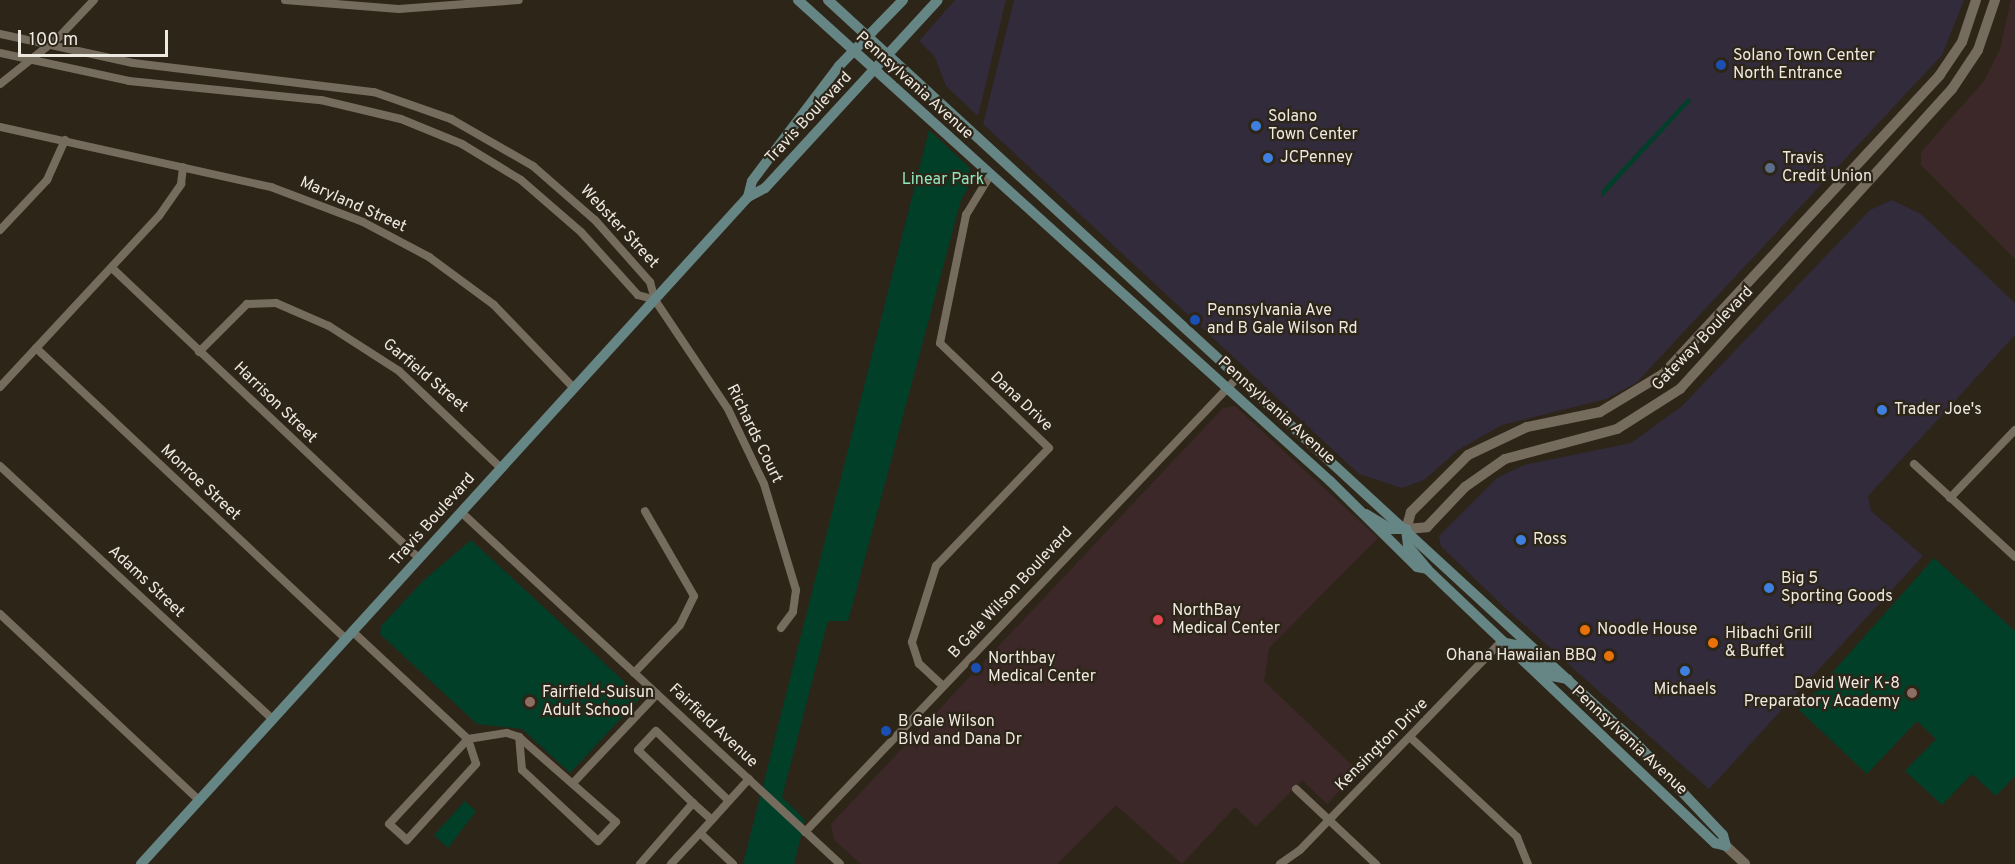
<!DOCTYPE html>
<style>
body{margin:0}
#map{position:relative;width:2015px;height:864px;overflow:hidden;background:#2e2519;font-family:Overpass,sans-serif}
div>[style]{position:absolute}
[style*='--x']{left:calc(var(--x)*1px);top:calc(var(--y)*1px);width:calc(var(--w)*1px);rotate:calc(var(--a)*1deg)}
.commercial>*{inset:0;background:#312b3b}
.medical>*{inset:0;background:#3c2828}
.green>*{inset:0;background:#013f29}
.minor>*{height:8px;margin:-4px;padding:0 4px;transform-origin:4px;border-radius:4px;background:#766c5e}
.tertiary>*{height:10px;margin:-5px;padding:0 5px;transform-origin:5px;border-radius:5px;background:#766c5e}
.secondary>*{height:10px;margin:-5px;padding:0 5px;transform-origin:5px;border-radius:5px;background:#658684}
.dots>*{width:16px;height:16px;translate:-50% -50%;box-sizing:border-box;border:3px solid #2e2519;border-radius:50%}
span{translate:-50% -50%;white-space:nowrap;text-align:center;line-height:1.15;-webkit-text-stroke:4.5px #2e2519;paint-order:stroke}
.poi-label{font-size:16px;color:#ede8e0}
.left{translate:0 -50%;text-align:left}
.right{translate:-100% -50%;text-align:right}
.street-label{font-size:16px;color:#ede8e0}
.park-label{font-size:16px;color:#92e6bd}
.scale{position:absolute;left:18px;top:30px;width:150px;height:27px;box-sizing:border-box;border:3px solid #ede8e0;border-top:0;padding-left:8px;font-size:18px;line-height:21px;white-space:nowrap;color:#ede8e0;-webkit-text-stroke:4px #2e2519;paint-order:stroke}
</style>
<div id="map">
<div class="commercial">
<i style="clip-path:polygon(955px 0,1006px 0,978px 116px,946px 86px,935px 57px,919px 41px)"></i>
<i style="clip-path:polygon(1014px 0,1964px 0,1942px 55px,1636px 383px,1606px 399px,1502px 425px,1458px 450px,1424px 480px,1402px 488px,1359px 474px,983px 124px)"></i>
<i style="clip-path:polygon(1892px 200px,1921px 214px,2015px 303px,2015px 335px,1868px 496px,1871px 511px,1923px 556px,1709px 789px,1505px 608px,1441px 546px,1439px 536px,1497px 478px,1524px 465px,1631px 443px,1681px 407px,1870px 210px)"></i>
</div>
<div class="medical">
<i style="clip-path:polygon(2011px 0,2015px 0,2015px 259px,1921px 165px,1921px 152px,1984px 81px,2000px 49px)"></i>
<i style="clip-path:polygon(1235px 406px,1378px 538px,1269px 648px,1264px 681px,1358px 771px,1327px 804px,1302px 780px,1256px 827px,1235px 807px,1182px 864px,1116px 805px,1057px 864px,861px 864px,834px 840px,831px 824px,1223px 408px)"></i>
</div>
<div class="green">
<i style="clip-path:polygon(1688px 98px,1691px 101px,1601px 198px,1601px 191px)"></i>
<i style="clip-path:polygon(929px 130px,969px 167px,973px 179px,961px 200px,848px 621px,828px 621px,782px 797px,805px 820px,794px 864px,743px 864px)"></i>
<i style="clip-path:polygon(471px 540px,641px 697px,570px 773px,522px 729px,477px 724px,380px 634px,381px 626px,424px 580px)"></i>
<i style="clip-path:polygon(1934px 558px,2015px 631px,2015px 776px,1996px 796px,1972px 774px,1942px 805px,1905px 771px,1936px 739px,1917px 721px,1867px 774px,1799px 710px)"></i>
<i style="clip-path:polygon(465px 801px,476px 811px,448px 848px,434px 835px)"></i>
</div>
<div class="minor">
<i style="--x:285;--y:0;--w:114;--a:4.5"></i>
<i style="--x:399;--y:9;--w:120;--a:-4.3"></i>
<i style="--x:0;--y:34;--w:136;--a:12.3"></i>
<i style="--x:133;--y:63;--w:243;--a:6.9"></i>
<i style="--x:374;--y:92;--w:82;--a:19.3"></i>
<i style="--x:451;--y:119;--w:95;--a:29.8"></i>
<i style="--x:533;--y:166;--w:82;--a:41.1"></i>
<i style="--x:595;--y:220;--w:83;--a:48.4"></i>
<i style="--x:650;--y:282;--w:19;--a:74"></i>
<i style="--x:655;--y:300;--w:131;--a:56.2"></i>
<i style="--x:728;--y:409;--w:83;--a:64.4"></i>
<i style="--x:764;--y:484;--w:111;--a:73.2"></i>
<i style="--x:796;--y:590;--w:22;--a:98"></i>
<i style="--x:793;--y:612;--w:20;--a:127"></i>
<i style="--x:0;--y:53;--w:132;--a:12.2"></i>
<i style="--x:129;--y:81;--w:193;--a:5.7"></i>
<i style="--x:321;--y:100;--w:82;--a:13.4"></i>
<i style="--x:401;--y:119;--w:66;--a:22.3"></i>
<i style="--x:462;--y:144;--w:69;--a:31.4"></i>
<i style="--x:521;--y:180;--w:79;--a:40.9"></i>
<i style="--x:581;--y:232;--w:85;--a:47.9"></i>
<i style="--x:638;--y:295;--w:18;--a:16"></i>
<i style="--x:0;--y:84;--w:75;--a:-38.5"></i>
<i style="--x:59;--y:37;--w:51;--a:-46.6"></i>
<i style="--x:0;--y:127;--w:278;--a:12.5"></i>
<i style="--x:271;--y:187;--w:98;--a:20.8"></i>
<i style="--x:363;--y:222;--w:75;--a:27.9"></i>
<i style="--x:429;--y:257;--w:81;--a:36.4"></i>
<i style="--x:494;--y:305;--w:115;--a:46.1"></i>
<i style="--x:0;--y:230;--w:69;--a:-46.8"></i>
<i style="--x:47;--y:180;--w:44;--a:-65.8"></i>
<i style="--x:112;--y:268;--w:422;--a:43.4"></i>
<i style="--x:36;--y:348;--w:424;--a:43.2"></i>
<i style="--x:199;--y:352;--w:68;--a:-45"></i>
<i style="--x:247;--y:304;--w:29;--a:-2"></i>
<i style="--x:276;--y:303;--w:58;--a:23.5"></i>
<i style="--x:329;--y:326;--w:83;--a:32.7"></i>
<i style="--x:399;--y:371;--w:141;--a:43.6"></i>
<i style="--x:0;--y:387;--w:233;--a:-47.1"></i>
<i style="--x:159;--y:216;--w:39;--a:-55"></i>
<i style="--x:181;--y:184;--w:17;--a:-83"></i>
<i style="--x:1914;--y:464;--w:137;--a:42.6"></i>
<i style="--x:0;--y:466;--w:371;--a:42.9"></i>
<i style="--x:1950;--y:498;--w:94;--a:-46.3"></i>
<i style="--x:461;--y:512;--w:517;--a:42.88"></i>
<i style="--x:0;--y:614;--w:272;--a:43.1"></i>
<i style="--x:352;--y:631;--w:158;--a:43"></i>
<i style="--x:468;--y:739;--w:39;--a:-9"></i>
<i style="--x:507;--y:733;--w:13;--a:18"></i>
<i style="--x:634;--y:673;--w:66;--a:-46.2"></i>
<i style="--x:680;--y:625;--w:32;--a:-64"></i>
<i style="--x:694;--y:596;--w:98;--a:-120"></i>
<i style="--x:943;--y:686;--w:33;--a:-137"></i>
<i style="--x:919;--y:664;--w:23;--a:-108"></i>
<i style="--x:912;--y:642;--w:80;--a:-72.5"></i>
<i style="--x:936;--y:566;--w:163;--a:-46.2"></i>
<i style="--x:1049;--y:448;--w:151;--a:-136.1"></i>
<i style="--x:940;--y:343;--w:131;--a:-78.5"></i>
<i style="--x:966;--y:215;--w:48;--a:-58.6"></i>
<i style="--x:519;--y:737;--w:129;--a:41.2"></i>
<i style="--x:616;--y:822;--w:26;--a:133"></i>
<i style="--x:598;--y:841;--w:104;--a:-136.9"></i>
<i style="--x:522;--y:770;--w:33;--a:-95"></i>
<i style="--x:1411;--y:738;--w:145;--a:43"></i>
<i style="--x:1517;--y:837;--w:29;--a:68"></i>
<i style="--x:468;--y:739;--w:26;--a:72"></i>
<i style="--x:476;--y:764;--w:103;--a:132.2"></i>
<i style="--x:407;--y:840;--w:24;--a:-138"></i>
<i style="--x:389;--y:824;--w:116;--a:-47.1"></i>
<i style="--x:574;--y:782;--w:121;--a:-46.7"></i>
<i style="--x:1296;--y:789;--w:110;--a:43.2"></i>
<i style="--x:693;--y:803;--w:76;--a:-136.1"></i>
<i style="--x:638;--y:750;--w:26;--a:-47"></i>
<i style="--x:656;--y:731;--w:101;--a:43.8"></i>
<i style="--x:805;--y:832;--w:630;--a:-46.42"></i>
<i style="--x:640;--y:864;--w:81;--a:-49"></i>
<i style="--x:693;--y:803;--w:25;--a:42"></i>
<i style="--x:671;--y:864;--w:42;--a:-46.9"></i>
<i style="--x:733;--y:864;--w:45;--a:-136.8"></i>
<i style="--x:700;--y:833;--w:73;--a:-47.8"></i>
<i style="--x:1280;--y:864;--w:24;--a:-35"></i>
<i style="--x:1300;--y:850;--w:289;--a:-46"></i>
</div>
<div class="tertiary">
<i style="--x:1976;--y:0;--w:44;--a:108.4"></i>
<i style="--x:1962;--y:42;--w:40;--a:124"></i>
<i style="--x:1940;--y:75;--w:408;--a:132.8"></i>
<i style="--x:1663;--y:374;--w:74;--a:148.9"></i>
<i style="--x:1600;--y:412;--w:75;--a:168.4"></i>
<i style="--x:1527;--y:427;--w:65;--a:154.6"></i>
<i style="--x:1468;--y:455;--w:81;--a:135"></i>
<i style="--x:1411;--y:512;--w:18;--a:106"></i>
<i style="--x:1406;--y:529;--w:21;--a:-5"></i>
<i style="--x:1427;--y:527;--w:55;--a:-46.5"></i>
<i style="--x:1465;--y:487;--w:49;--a:-35"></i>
<i style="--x:1505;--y:459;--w:116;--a:-15"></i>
<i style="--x:1617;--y:429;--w:75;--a:-32.4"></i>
<i style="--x:1680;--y:389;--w:405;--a:-47.8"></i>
<i style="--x:1952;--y:89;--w:47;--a:-56.3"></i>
<i style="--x:1978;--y:50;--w:53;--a:-71.2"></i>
<i style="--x:1726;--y:846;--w:26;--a:43"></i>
</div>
<div class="secondary">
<i style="--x:798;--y:0;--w:717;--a:42.12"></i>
<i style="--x:1330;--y:481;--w:122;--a:44.7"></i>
<i style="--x:1417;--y:567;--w:10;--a:11"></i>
<i style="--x:1427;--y:569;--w:398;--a:43.6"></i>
<i style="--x:1715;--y:843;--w:11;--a:15"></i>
<i style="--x:828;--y:0;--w:1095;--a:42.59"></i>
<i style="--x:1634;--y:741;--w:129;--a:46.6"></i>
<i style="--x:1723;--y:835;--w:11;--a:75"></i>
<i style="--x:748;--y:197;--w:16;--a:-76"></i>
<i style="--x:752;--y:181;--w:144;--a:-52.9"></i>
<i style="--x:839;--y:66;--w:92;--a:-45.9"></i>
<i style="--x:1366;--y:514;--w:29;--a:31"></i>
<i style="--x:1391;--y:529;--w:15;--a:0"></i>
<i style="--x:1406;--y:529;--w:17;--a:83"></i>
<i style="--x:1408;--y:546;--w:30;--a:50"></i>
<i style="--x:1501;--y:642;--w:16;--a:11"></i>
<i style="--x:1517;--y:645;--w:47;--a:41.5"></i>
<i style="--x:1552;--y:676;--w:16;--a:11"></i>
<i style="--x:141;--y:864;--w:902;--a:-47.7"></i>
<i style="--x:748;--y:197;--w:19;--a:-28"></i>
<i style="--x:765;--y:188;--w:255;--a:-47.4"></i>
</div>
<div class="dots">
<i style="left:1721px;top:65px;background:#1a4fb4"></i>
<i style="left:1256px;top:126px;background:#3f7fe0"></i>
<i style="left:1268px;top:158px;background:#3f7fe0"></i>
<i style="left:1770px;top:168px;background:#5c6f8a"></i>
<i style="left:1195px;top:320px;background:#1a4fb4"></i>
<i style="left:1882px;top:410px;background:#3f7fe0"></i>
<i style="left:1521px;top:540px;background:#3f7fe0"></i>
<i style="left:1769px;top:588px;background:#3f7fe0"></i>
<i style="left:1158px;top:620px;background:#e0444e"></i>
<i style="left:1585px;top:630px;background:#e8710a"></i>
<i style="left:1713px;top:643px;background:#e8710a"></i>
<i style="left:1609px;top:656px;background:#e8710a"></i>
<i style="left:976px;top:668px;background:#1a4fb4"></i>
<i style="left:1685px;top:671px;background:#3f7fe0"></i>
<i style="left:1912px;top:693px;background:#8d6e63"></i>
<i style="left:530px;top:702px;background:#8d6e63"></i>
<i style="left:886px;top:731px;background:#1a4fb4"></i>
</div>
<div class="poi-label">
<span class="left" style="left:1733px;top:65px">Solano Town Center<br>North Entrance</span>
<span class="left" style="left:1268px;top:126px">Solano<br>Town Center</span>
<span class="left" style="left:1280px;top:158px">JCPenney</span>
<span class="left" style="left:1782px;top:168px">Travis<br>Credit Union</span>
<span class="left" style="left:1207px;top:320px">Pennsylvania Ave<br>and B Gale Wilson Rd</span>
<span class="left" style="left:1894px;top:410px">Trader Joe's</span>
<span class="left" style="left:1533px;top:540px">Ross</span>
<span class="left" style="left:1781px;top:588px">Big 5<br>Sporting Goods</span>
<span class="left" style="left:1172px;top:620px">NorthBay<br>Medical Center</span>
<span class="left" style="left:1597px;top:630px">Noodle House</span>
<span class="left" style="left:1725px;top:643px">Hibachi Grill<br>&amp; Buffet</span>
<span class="right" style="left:1597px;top:656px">Ohana Hawaiian BBQ</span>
<span class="left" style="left:988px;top:668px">Northbay<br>Medical Center</span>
<span class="right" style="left:1900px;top:693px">David Weir K-8<br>Preparatory Academy</span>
<span style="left:1685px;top:690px">Michaels</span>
<span class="left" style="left:542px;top:702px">Fairfield-Suisun<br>Adult School</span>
<span class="left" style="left:898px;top:731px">B Gale Wilson<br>Blvd and Dana Dr</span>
</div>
<div class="street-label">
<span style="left:914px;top:86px;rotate:42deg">Pennsylvania Avenue</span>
<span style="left:809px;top:118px;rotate:-47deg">Travis Boulevard</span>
<span style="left:353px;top:205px;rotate:24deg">Maryland Street</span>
<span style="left:619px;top:227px;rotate:47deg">Webster Street</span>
<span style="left:1703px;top:339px;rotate:-46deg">Gateway Boulevard</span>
<span style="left:425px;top:376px;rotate:40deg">Garfield Street</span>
<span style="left:1021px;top:402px;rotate:43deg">Dana Drive</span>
<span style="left:275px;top:403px;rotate:44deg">Harrison Street</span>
<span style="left:1276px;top:411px;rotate:42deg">Pennsylvania Avenue</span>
<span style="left:754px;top:434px;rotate:64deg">Richards Court</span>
<span style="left:200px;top:483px;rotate:43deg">Monroe Street</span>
<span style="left:433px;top:520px;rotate:-48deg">Travis Boulevard</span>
<span style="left:146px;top:582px;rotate:43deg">Adams Street</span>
<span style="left:1011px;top:593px;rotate:-47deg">B Gale Wilson Boulevard</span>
<span style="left:713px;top:726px;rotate:43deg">Fairfield Avenue</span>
<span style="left:1629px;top:741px;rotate:43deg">Pennsylvania Avenue</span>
<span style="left:1382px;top:745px;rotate:-45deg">Kensington Drive</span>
</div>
<div class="park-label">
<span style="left:943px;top:180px">Linear Park</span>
</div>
<div class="scale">100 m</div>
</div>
